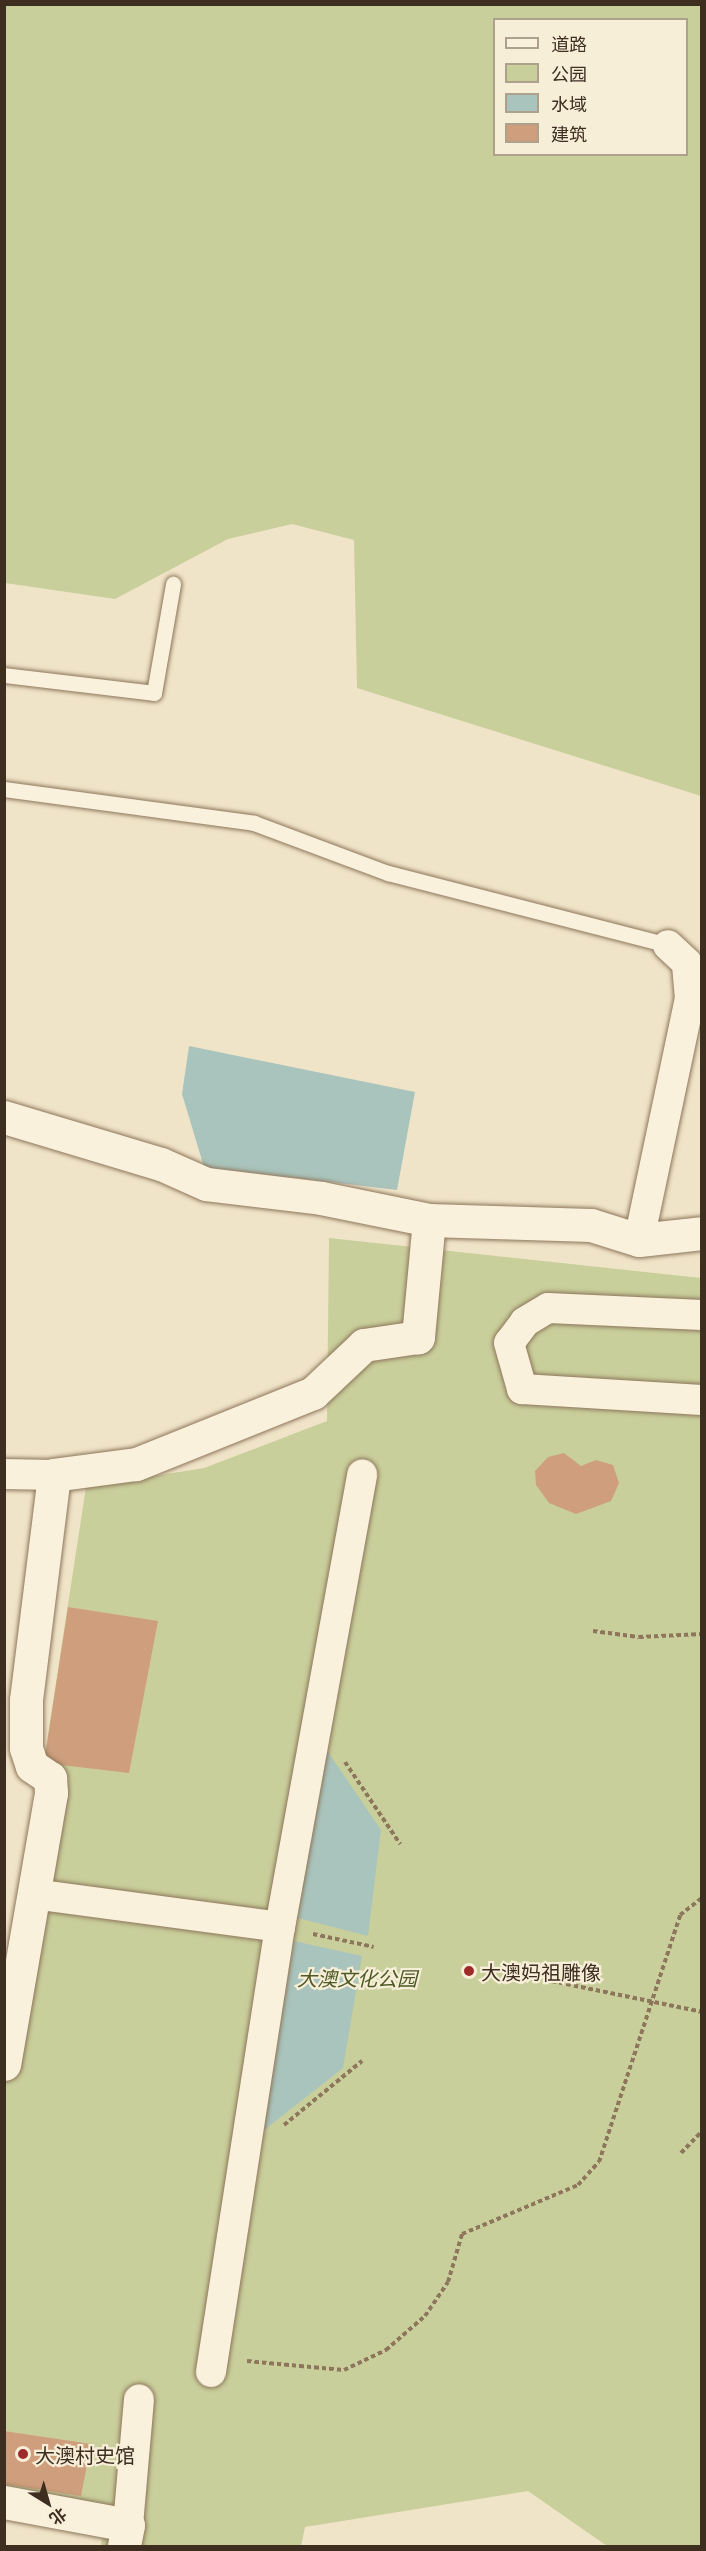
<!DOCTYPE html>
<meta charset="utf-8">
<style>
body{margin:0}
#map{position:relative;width:706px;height:2551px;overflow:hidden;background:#f0e4c8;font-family:Georgia,"Noto Sans SC",serif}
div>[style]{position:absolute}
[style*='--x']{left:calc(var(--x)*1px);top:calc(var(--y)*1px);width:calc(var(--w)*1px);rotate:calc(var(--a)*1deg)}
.green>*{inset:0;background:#c9cf9b}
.water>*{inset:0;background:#a9c4bc}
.building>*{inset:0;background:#cf9f7d}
.path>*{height:4px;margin-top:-2px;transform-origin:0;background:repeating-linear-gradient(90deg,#8d765c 0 4.5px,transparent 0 7.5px)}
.roads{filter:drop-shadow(0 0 2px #8d765c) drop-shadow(0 0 2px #8d765c)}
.service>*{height:15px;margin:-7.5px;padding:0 7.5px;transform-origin:7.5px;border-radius:7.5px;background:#faf1dc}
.minor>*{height:30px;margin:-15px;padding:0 15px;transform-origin:15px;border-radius:15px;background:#faf1dc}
.tertiary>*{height:33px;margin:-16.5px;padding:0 16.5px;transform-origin:16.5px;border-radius:16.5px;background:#faf1dc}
.dots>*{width:16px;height:16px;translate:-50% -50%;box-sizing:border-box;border:3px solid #f7eed8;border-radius:50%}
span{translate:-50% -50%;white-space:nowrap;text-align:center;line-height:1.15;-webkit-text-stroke:4.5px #f7eed8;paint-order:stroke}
.poi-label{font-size:20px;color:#3d2e20}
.left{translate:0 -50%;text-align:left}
.park-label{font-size:20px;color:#4d5a26;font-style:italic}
.frame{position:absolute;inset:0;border:6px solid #3d2e20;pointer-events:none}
.legend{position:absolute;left:493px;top:18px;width:195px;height:138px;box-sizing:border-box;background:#f7eed8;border:2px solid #ada18e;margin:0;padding:8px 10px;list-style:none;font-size:18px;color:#3d2e20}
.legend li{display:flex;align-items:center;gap:12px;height:30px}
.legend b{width:30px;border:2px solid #ada18e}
.north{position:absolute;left:18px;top:2473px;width:60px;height:60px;-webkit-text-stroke:4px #f7eed8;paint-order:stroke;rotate:143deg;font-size:16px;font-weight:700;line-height:24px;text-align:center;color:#3d2e20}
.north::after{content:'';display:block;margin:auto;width:21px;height:27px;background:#3d2e20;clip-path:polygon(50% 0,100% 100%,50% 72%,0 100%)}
</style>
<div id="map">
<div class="green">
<i style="clip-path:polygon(evenodd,5px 4px,701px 5px,701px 796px,357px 688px,354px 540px,292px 524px,228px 539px,115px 599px,5px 583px,5px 4px,494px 20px,686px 20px,686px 154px,494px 154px,494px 20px)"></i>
<i style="clip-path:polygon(329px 1238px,701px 1278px,701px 2546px,607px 2546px,528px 2491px,305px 2527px,301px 2546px,101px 2546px,102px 2530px,5px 2510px,5px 2015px,86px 1487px,204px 1468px,327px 1421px)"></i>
</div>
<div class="water">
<i style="clip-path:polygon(189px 1046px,415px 1092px,397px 1190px,204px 1167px,182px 1094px)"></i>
<i style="clip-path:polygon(324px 1746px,381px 1830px,368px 1936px,298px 1918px)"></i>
<i style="clip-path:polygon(294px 1941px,362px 1956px,343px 2068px,263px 2131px)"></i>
</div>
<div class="building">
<i style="clip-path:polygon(564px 1453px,581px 1466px,596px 1460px,613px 1465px,619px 1483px,611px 1501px,576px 1514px,549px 1503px,536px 1485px,535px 1471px,548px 1457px)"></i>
<i style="clip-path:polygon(68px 1607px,158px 1621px,129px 1773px,44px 1763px)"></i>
<i style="clip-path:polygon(4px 2431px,91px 2444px,81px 2496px,4px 2484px)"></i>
</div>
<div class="path">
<i style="--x:593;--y:1631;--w:46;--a:7.4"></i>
<i style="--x:639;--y:1637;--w:63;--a:-2.7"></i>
<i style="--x:345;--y:1762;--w:99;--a:56.1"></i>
<i style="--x:313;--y:1934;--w:62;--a:12"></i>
<i style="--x:537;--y:1978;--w:168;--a:11.6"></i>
<i style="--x:284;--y:2125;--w:101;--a:-39.4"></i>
<i style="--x:681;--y:2153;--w:30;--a:-46"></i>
<i style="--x:247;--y:2361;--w:97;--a:5.3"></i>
<i style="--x:344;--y:2370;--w:47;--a:-25.5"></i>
<i style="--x:386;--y:2350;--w:52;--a:-41.1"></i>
<i style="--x:425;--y:2316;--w:41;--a:-55.9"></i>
<i style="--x:448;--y:2282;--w:50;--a:-73.7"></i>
<i style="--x:462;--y:2234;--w:126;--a:-22.9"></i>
<i style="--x:578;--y:2185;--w:31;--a:-48"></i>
<i style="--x:599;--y:2162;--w:260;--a:-71.8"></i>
<i style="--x:680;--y:1915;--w:28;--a:-38"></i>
</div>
<div class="roads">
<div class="service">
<i style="--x:4;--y:675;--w:151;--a:6.8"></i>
<i style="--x:154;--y:693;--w:111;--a:-80.1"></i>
<i style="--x:4;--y:789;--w:252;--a:7.7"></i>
<i style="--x:254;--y:823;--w:143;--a:20.5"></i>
<i style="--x:388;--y:873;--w:289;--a:14.4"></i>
</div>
<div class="minor">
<i style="--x:639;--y:1240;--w:246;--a:-78.1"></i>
<i style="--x:690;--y:999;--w:36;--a:-95"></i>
<i style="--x:687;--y:963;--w:26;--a:-137"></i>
<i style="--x:702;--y:1315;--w:154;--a:-177.4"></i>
<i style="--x:548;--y:1308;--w:27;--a:149"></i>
<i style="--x:525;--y:1322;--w:26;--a:127"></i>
<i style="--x:509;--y:1343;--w:48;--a:74.2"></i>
<i style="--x:522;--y:1389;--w:180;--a:3.5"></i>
<i style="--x:4;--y:1474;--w:50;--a:1.1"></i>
<i style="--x:34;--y:1894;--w:248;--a:7.6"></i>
<i style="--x:211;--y:2372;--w:450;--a:-81.2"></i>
<i style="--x:280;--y:1927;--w:460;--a:-79.7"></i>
<i style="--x:128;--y:2525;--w:126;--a:-85"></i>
</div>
<div class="tertiary">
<i style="--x:4;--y:1117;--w:164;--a:16.7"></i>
<i style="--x:161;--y:1164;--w:49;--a:24"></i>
<i style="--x:206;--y:1184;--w:116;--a:6.9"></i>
<i style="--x:321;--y:1198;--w:110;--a:11.5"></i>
<i style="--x:429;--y:1220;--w:118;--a:95.4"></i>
<i style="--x:418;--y:1337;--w:55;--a:171.6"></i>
<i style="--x:364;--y:1345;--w:70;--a:136.7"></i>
<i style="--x:313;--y:1393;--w:191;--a:158.1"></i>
<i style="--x:136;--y:1464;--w:83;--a:172.4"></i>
<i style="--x:54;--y:1475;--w:227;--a:97.1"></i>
<i style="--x:26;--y:1700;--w:48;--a:90"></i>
<i style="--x:26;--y:1748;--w:19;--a:72"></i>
<i style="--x:32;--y:1766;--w:22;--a:34"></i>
<i style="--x:50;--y:1778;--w:15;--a:86"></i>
<i style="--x:51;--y:1793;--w:275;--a:99.8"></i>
<i style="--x:429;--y:1220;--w:162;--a:1.8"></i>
<i style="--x:591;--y:1225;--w:50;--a:17.4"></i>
<i style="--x:639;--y:1240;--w:63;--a:-6.3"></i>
<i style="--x:4;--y:2502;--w:126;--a:10.5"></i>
<i style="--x:128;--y:2525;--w:21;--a:101"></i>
</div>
</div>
<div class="dots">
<i style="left:469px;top:1971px;background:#9e2a2b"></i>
<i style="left:23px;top:2454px;background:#9e2a2b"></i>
</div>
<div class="poi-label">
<span class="left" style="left:481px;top:1971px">大澳妈祖雕像</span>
<span class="left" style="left:35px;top:2454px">大澳村史馆</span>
</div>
<div class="park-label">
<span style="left:357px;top:1977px">大澳文化公园</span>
</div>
<div class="frame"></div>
<ul class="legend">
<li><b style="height:8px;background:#faf1dc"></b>道路</li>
<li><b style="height:16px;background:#c9cf9b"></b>公园</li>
<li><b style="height:16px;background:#a9c4bc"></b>水域</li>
<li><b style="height:16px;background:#cf9f7d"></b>建筑</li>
</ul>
<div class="north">北</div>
</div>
